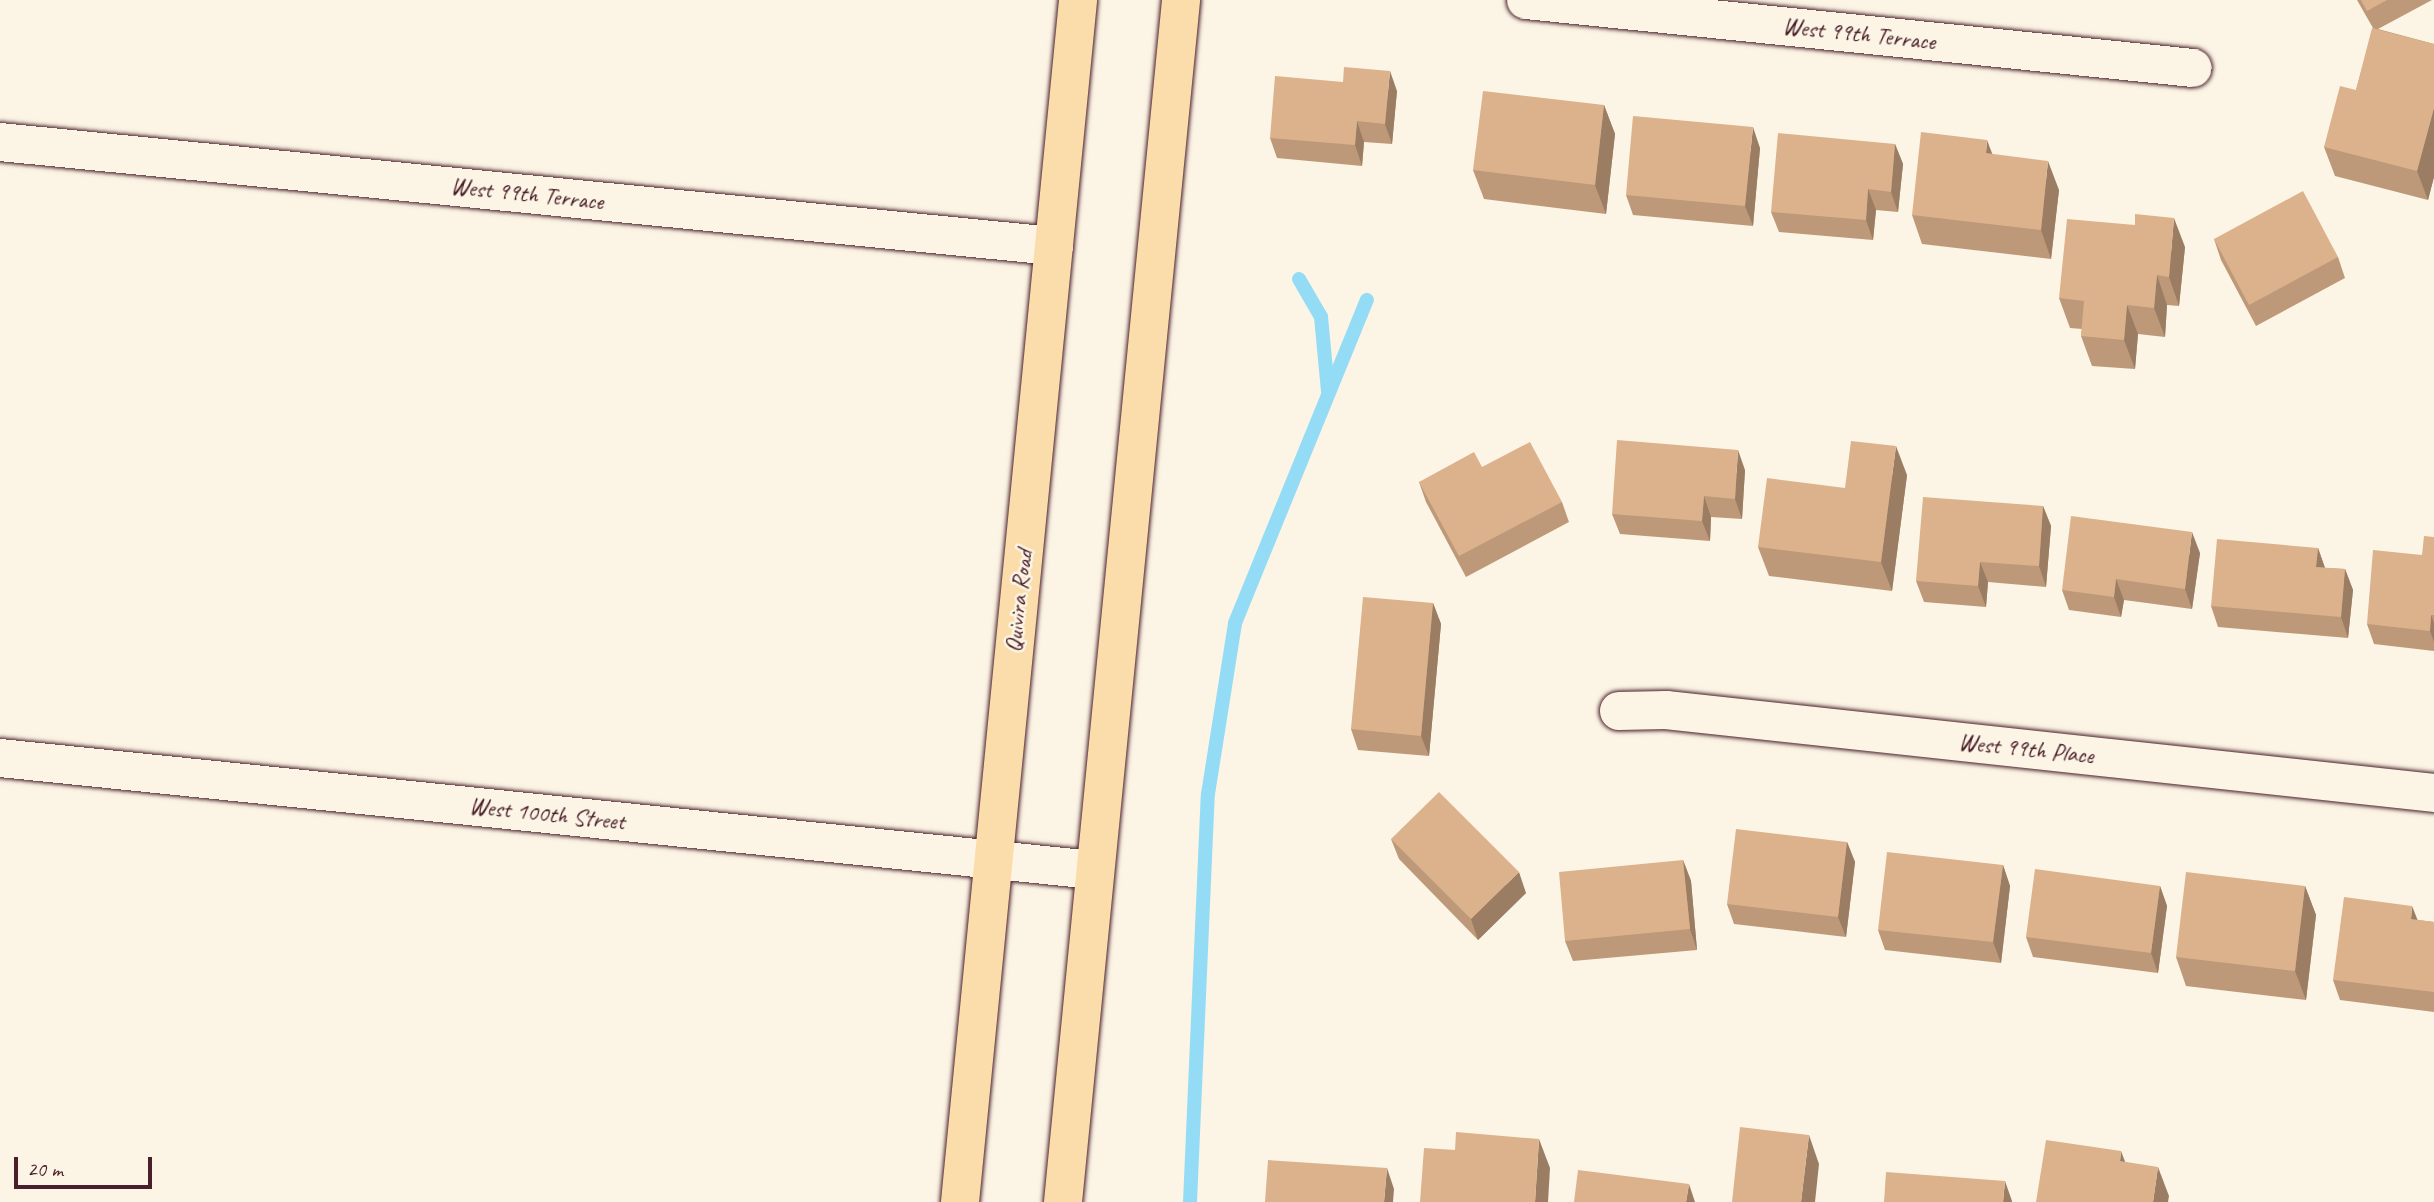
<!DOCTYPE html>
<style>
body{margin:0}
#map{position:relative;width:2434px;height:1202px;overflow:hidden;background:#fcf5e5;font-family:Caveat,sans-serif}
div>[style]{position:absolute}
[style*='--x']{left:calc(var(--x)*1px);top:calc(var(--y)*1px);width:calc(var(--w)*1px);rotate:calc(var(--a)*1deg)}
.stream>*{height:14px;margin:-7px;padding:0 7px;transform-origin:7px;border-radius:7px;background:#94dcf6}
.roads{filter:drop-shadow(0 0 2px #4a1f2b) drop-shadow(0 0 2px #4a1f2b)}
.minor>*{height:38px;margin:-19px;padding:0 19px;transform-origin:19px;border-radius:19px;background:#fcf5e5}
.primary>*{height:38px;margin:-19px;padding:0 19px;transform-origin:19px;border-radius:19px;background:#faddab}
.wall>*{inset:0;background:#bd9979}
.shaded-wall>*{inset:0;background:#9a7d63}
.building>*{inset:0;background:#dcb28d}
span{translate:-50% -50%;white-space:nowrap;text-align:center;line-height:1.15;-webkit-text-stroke:5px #fcf5e5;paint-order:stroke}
.street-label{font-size:24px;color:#4a1f2b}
.scale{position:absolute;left:14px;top:1157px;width:138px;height:32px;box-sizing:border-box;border:4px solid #4a1f2b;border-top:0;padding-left:9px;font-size:21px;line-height:24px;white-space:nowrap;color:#4a1f2b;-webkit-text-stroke:5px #fcf5e5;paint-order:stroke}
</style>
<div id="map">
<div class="stream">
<i style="--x:1299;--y:279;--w:44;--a:59.9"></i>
<i style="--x:1321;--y:317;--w:74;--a:84.6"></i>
<i style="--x:1190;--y:1202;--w:408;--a:-87.5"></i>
<i style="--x:1208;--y:794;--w:173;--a:-81"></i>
<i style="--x:1235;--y:623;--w:349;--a:-67.8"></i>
</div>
<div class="roads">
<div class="minor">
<i style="--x:1526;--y:0;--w:670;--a:5.82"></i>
<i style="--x:0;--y:142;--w:1059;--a:5.64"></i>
<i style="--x:1619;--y:711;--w:47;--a:-1.2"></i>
<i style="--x:1666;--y:710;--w:772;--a:6.17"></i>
<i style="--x:0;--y:758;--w:1100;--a:5.85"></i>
</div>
<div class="primary">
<i style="--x:960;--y:1202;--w:1208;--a:-84.39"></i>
<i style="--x:1063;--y:1202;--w:1208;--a:-84.39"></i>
</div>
</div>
<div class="wall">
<i style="clip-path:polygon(2357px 0,2432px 0,2378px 29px,2434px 44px,2434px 177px,2428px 200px,2335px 176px,2324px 147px,2356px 90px,2373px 28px)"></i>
<i style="clip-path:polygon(1397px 91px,1392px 144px,1364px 142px,1362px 166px,1277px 158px,1270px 138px)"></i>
<i style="clip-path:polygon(1604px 105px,1615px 134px,1606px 214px,1484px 199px,1473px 170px)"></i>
<i style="clip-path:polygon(1895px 144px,1903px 164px,1898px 212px,1876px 210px,1873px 240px,1779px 232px,1771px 212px)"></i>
<i style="clip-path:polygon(1760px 148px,1753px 226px,1633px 215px,1626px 195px)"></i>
<i style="clip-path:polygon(1992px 154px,2059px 190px,2051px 259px,1922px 244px,1912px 215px)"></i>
<i style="clip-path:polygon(2214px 239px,2338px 257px,2345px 278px,2256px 326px,2221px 260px)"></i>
<i style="clip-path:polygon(2185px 247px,2179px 306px,2167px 305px,2165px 337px,2138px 334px,2135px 369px,2092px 366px,2081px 336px,2082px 329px,2070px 328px,2059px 298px)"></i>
<i style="clip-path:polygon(1482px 467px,1562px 502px,1569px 522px,1466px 577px,1426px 502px,1419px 482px)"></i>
<i style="clip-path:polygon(1745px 470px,1742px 519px,1711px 517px,1710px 541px,1620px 534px,1612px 514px)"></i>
<i style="clip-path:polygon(1907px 475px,1892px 591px,1769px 576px,1758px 547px,1845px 488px)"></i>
<i style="clip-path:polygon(2043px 506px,2051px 526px,2046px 587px,1988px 582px,1986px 607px,1924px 602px,1916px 581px)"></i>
<i style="clip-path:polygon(2434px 537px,2434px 651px,2374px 644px,2367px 624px,2422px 555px)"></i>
<i style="clip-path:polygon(2318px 548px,2325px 568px,2345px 569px,2353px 590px,2348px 638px,2218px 627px,2211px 606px)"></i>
<i style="clip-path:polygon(2200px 553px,2192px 609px,2124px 600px,2121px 617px,2069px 610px,2062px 590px)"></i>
<i style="clip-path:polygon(1433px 603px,1441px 624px,1429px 756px,1358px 750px,1351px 729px)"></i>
<i style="clip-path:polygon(1391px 839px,1526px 893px,1478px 940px,1399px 859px)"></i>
<i style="clip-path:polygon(1847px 842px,1855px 862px,1846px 937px,1734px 924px,1727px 904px)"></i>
<i style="clip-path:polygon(1683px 860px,1691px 881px,1697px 950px,1573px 961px,1565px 941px)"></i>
<i style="clip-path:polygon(2003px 865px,2010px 886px,2001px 963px,1885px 950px,1878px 930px)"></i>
<i style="clip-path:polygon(2160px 886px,2167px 906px,2158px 973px,2033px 957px,2026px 937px)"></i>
<i style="clip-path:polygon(2305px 886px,2316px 915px,2306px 1000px,2186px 986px,2176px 957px)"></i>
<i style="clip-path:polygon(2418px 920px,2434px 922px,2434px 1012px,2340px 1000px,2333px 980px)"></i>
</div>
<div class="shaded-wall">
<i style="clip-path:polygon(1390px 71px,1397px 91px,1392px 144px,1385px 124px)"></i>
<i style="clip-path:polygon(1604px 105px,1615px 134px,1606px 214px,1595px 185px)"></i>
<i style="clip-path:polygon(2434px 108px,2434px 177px,2428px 200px,2417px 171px)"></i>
<i style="clip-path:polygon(1357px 121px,1364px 142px,1362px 166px,1355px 145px)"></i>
<i style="clip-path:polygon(1753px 127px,1760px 148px,1753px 226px,1745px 206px)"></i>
<i style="clip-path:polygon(1987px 140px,1998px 169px,1986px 153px)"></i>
<i style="clip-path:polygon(1895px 144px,1903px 164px,1898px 212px,1891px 192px)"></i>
<i style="clip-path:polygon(2048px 161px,2059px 190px,2051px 259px,2041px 230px)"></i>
<i style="clip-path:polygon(1868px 189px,1876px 210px,1873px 240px,1866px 220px)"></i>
<i style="clip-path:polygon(2174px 218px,2185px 247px,2179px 306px,2169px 277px)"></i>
<i style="clip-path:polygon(2157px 275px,2167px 305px,2165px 337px,2154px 308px)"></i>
<i style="clip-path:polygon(2127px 305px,2138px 334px,2135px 369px,2124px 340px)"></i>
<i style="clip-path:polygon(1896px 446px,1907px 475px,1892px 591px,1881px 562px)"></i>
<i style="clip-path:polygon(1738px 450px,1745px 470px,1742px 519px,1735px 499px)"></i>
<i style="clip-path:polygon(1704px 496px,1711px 517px,1710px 541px,1702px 521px)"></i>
<i style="clip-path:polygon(2043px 506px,2051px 526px,2046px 587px,2039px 566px)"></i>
<i style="clip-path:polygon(2192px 532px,2200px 553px,2192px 609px,2185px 589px)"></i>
<i style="clip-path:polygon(2318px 548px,2325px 568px,2316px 567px)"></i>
<i style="clip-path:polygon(1980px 562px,1988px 582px,1986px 607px,1978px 586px)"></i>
<i style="clip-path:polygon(2345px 569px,2353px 590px,2348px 638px,2341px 617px)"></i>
<i style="clip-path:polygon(2116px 579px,2124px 600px,2121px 617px,2114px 597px)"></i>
<i style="clip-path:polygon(1433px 603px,1441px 624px,1429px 756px,1421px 736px)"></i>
<i style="clip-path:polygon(2431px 615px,2434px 623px,2434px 642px,2430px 631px)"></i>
<i style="clip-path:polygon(1847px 842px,1855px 862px,1846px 937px,1838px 917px)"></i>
<i style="clip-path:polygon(1683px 860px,1691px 881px,1697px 950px,1690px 929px)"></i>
<i style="clip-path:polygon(2003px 865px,2010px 886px,2001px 963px,1993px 942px)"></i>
<i style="clip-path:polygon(1519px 872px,1526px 893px,1478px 940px,1471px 919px)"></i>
<i style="clip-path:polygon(2160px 886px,2167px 906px,2158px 973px,2151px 953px)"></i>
<i style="clip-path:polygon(2305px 886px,2316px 915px,2306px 1000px,2295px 971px)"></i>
<i style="clip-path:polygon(2412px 906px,2420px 926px,2411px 919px)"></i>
<i style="clip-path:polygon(1809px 1135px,1819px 1164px,1815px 1202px,1801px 1202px)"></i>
<i style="clip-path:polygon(1539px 1139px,1550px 1168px,1548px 1202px,1535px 1202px)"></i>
<i style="clip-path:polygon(2121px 1151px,2132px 1180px,2120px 1161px)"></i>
<i style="clip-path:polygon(2158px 1167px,2169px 1196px,2168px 1202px,2153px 1202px)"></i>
<i style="clip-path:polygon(1387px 1168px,1394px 1189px,1393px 1202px,1384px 1202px)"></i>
<i style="clip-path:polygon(2005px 1181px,2012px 1201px,2012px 1202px,2003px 1202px)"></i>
<i style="clip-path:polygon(1689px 1184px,1695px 1202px,1686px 1202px)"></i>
</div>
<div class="building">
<i style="clip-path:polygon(2361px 0,2387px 0,2367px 11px)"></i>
<i style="clip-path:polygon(2372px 28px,2434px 44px,2434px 108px,2417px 171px,2324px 147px,2340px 86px,2356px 90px)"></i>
<i style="clip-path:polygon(1344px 67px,1390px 71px,1385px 124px,1357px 121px,1355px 145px,1270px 138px,1275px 76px,1343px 82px)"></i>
<i style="clip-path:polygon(1483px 91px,1604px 105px,1595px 185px,1473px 170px)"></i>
<i style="clip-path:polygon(1633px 116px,1753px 127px,1745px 206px,1626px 195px)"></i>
<i style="clip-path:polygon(1921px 132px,1987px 140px,1986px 153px,2048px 161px,2041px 230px,1912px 215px)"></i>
<i style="clip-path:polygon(1778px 133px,1895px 144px,1891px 192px,1868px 189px,1866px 220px,1771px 212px)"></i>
<i style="clip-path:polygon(2303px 191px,2338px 257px,2249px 305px,2214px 239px)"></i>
<i style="clip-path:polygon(2135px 214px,2174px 218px,2169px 277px,2157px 275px,2154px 308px,2127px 305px,2124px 340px,2081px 336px,2084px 301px,2059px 298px,2067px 219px,2135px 225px)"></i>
<i style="clip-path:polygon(1617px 440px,1738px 450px,1735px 499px,1704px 496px,1702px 521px,1612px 514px)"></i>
<i style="clip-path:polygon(1851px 441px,1896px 446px,1881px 562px,1758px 547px,1767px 478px,1845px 488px)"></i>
<i style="clip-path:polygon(1530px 442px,1562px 502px,1459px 556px,1419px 482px,1474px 452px,1482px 467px)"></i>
<i style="clip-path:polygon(1923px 497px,2043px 506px,2039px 566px,1980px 562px,1978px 586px,1916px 581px)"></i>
<i style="clip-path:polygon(2071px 516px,2192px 532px,2185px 589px,2116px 579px,2114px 597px,2062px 590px)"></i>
<i style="clip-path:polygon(2424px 536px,2434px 537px,2434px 615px,2431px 615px,2430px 631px,2367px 624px,2373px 550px,2422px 555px)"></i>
<i style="clip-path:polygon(2217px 539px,2318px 548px,2316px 567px,2345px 569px,2341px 617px,2211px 606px)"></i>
<i style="clip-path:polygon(1363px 597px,1433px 603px,1421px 736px,1351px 729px)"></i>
<i style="clip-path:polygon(1439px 792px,1519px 872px,1471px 919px,1391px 839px)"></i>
<i style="clip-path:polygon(1736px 829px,1847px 842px,1838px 917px,1727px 904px)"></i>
<i style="clip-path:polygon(1887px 852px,2003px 865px,1993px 942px,1878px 930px)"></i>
<i style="clip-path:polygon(1683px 860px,1690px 929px,1565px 941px,1559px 872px)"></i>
<i style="clip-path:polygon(2035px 869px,2160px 886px,2151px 953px,2026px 937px)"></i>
<i style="clip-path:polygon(2186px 872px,2305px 886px,2295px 971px,2176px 957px)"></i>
<i style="clip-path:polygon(2344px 897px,2412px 906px,2411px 919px,2434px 922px,2434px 992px,2333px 980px)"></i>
<i style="clip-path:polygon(1740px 1127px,1809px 1135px,1801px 1202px,1732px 1202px)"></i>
<i style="clip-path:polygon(1456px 1132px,1539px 1139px,1535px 1202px,1420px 1202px,1424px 1148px,1455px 1150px)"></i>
<i style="clip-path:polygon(2046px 1140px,2121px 1151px,2120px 1161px,2158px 1167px,2153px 1202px,2036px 1202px)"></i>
<i style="clip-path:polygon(1268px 1160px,1387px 1168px,1384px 1202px,1265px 1202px)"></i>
<i style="clip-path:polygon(1578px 1170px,1689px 1184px,1686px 1202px,1574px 1202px)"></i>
<i style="clip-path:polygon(1886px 1172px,2005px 1181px,2003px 1202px,1884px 1202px)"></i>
</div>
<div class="street-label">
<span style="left:1859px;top:34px;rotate:6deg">West 99th Terrace</span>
<span style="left:527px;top:194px;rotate:6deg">West 99th Terrace</span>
<span style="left:1019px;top:601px;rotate:-84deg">Quivira Road</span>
<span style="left:2026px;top:749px;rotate:6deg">West 99th Place</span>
<span style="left:547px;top:814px;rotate:6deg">West 100th Street</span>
</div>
<div class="scale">20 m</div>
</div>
